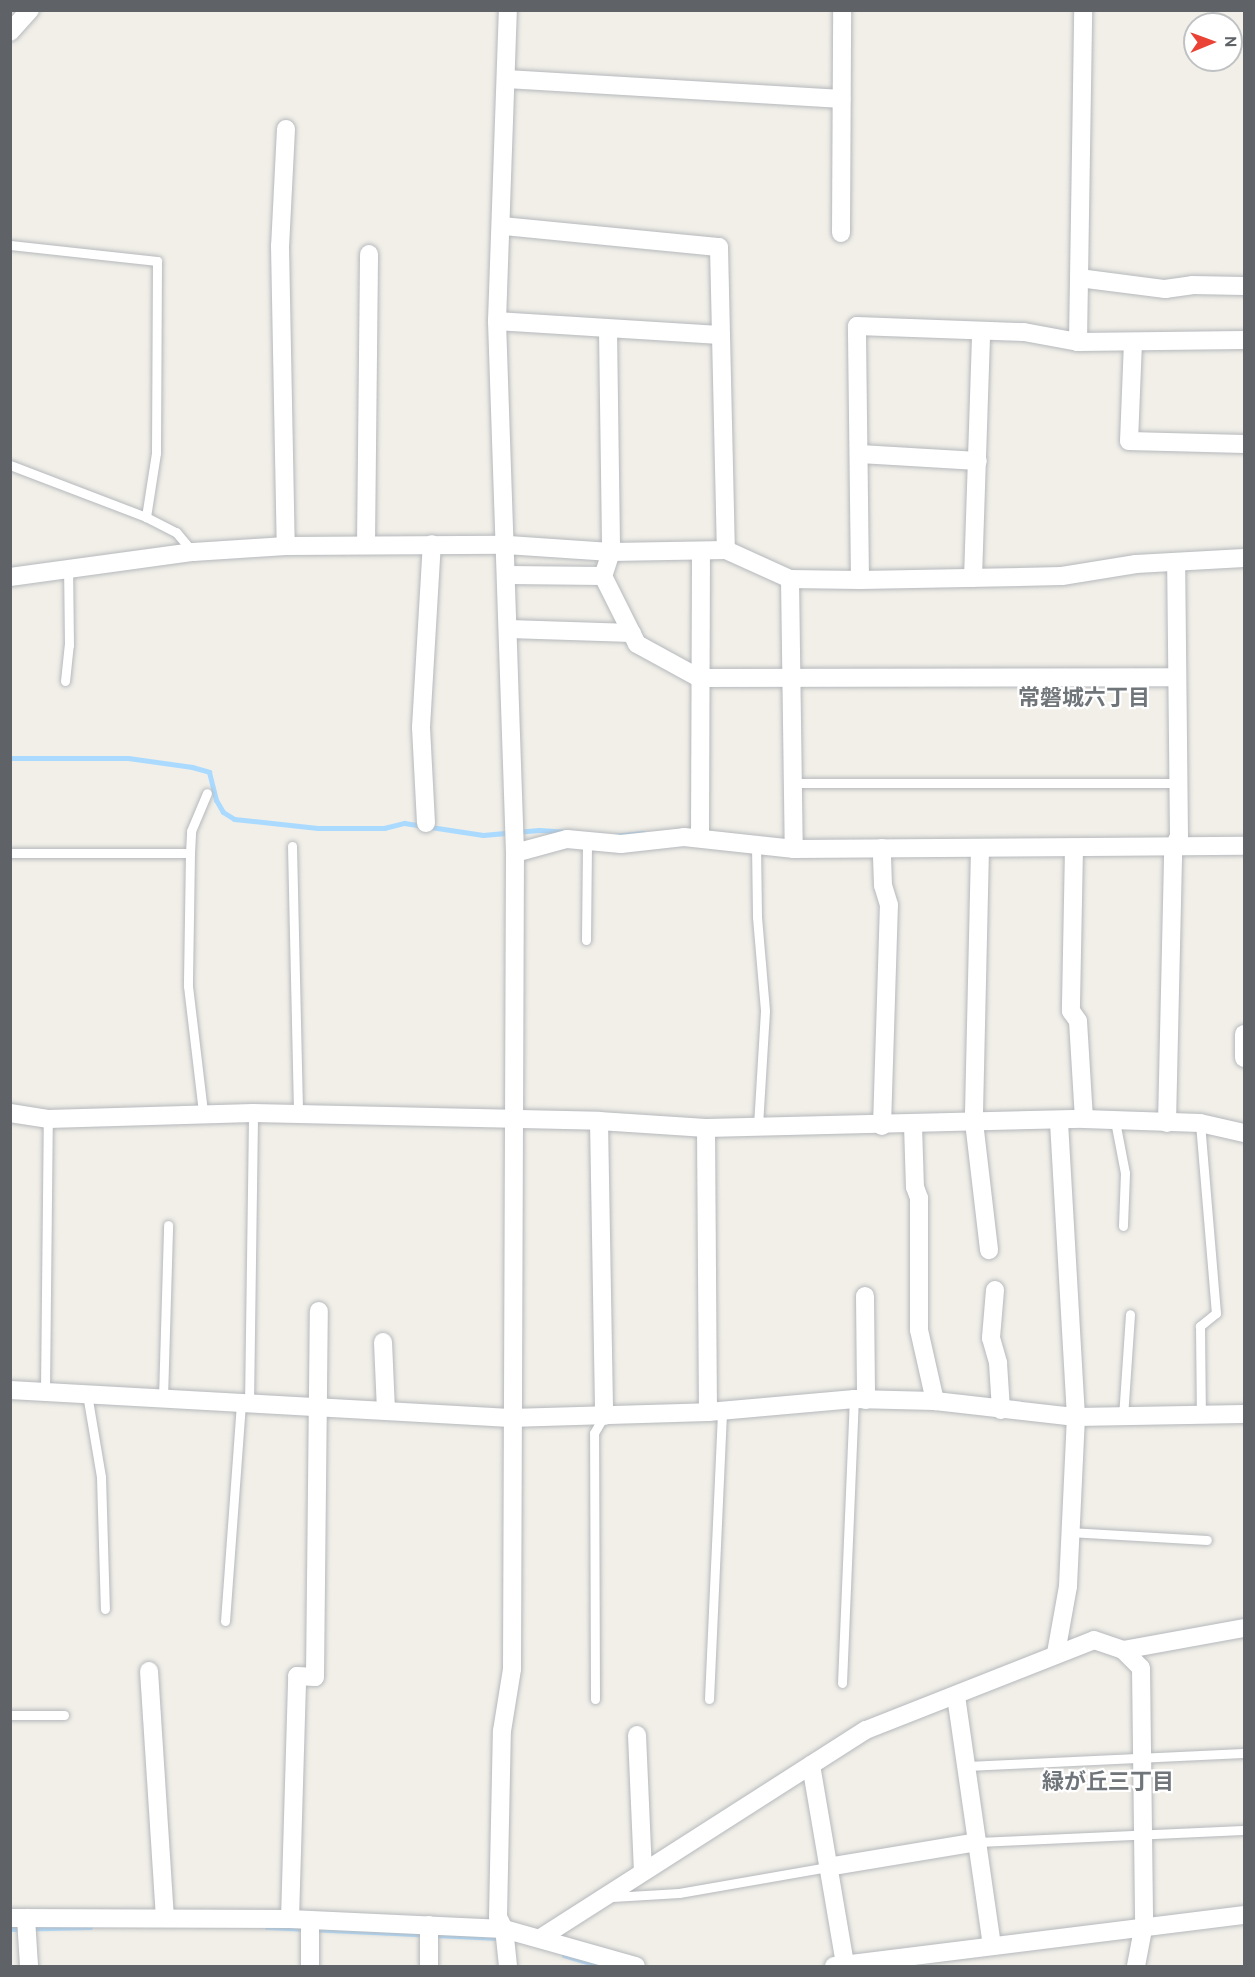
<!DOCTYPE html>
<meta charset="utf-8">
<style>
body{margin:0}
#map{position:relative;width:1255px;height:1977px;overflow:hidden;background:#f1efe8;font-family:Overpass,"Noto Sans JP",sans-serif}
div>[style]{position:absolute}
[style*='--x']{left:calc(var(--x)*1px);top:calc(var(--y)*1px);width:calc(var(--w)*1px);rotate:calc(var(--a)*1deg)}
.stream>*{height:5px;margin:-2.5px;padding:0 2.5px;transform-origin:2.5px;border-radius:2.5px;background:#aadaff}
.roads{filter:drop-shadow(0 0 2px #b5b8bc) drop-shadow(0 0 2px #b5b8bc)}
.service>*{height:9px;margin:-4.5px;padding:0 4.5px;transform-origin:4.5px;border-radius:4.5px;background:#fff}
.minor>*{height:18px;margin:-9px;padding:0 9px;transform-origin:9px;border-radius:9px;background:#fff}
span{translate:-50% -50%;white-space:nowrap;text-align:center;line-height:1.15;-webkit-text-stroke:4.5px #fff;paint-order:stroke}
.neighbourhood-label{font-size:22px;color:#70757a;font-weight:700}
.frame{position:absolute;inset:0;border:12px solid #5f6368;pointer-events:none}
.north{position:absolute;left:1183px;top:12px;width:60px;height:60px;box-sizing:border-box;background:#fff;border:2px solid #bfc1c3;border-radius:50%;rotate:89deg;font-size:16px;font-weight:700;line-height:24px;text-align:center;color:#5f6368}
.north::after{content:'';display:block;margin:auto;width:21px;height:27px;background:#ea4335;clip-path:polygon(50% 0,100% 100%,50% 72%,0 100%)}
</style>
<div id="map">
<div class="stream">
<i style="--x:10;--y:758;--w:118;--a:0"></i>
<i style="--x:128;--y:758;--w:65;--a:8"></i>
<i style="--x:192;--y:767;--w:18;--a:16"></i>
<i style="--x:209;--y:772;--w:29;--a:76"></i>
<i style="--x:216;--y:800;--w:14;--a:60"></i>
<i style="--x:223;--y:812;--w:13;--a:32"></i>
<i style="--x:234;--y:819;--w:84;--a:6.1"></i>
<i style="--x:318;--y:828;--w:66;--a:0"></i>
<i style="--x:384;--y:828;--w:21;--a:-14"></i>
<i style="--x:404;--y:823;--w:80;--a:8.6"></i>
<i style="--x:483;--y:835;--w:56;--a:-5.1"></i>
<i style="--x:539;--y:830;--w:30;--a:4"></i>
<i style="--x:613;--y:836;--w:30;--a:-6"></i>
<i style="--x:267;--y:1927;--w:233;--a:2.7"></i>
<i style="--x:10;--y:1929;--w:80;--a:-1.4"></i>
<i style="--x:564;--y:1955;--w:38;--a:17"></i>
</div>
<div class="roads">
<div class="service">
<i style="--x:10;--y:245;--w:148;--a:6.2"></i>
<i style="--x:157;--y:261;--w:192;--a:90.3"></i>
<i style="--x:156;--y:453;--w:65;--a:98.9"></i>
<i style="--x:10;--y:465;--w:146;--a:20.9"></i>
<i style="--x:146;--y:517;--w:34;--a:27"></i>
<i style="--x:176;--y:532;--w:26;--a:50"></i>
<i style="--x:65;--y:681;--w:36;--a:-84"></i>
<i style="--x:69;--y:645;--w:77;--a:-90.7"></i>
<i style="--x:794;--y:783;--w:384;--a:0"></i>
<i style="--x:756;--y:844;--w:73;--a:89.2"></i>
<i style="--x:757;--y:917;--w:94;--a:85.1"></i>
<i style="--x:765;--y:1011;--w:113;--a:93.5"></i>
<i style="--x:292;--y:846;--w:268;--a:88.7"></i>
<i style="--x:10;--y:853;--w:180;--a:0"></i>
<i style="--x:190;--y:853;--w:133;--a:90.9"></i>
<i style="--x:188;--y:986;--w:127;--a:83.2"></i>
<i style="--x:190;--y:853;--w:22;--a:-87"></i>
<i style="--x:191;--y:831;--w:41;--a:-67.2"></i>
<i style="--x:586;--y:940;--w:99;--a:-89.4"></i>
<i style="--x:1115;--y:1121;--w:53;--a:79.1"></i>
<i style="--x:1125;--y:1173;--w:53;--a:92.2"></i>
<i style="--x:1200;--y:1123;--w:191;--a:85.2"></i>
<i style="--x:1216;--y:1313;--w:21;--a:141"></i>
<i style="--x:1200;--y:1326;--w:89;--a:89.4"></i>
<i style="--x:45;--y:1389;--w:270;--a:-89.4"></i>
<i style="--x:87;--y:1394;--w:84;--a:80.4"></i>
<i style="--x:101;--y:1477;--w:132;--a:88.3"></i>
<i style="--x:163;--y:1398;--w:173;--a:-88.3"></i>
<i style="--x:249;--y:1404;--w:291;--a:-89.2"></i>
<i style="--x:1123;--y:1417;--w:103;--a:-86.1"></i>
<i style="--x:1069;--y:1532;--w:138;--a:3.3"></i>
<i style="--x:225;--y:1621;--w:219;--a:-85.8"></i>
<i style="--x:842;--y:1683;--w:284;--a:-87.6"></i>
<i style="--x:595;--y:1699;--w:266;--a:-90.2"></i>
<i style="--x:594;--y:1433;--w:20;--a:-60"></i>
<i style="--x:709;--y:1699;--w:288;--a:-87.4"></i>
<i style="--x:10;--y:1715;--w:54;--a:0"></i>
<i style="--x:966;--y:1766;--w:278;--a:-2.7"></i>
<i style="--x:977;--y:1842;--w:267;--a:-2.6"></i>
<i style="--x:612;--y:1897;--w:67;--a:-3.4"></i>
<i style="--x:679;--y:1893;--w:151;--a:-9.9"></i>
</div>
<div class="minor">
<i style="--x:10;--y:32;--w:30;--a:-48"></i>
<i style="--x:507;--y:79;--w:335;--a:3.4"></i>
<i style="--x:286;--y:129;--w:117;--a:92.9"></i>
<i style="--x:280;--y:246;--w:300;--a:88.9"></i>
<i style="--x:503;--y:226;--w:217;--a:5.6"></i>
<i style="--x:719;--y:247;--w:303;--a:88.7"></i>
<i style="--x:841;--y:233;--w:223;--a:-89.7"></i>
<i style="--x:1079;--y:278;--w:87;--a:7.3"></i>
<i style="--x:1165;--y:289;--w:27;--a:-8"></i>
<i style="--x:1192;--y:285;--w:52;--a:1.1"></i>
<i style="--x:497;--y:321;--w:222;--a:3.6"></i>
<i style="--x:608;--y:330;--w:222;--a:89.2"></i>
<i style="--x:611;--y:552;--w:25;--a:108"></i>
<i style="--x:603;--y:576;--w:76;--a:63.4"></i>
<i style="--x:637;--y:644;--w:71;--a:28.7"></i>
<i style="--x:699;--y:678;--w:478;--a:-0.1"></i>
<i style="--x:1078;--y:342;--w:332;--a:-89.1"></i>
<i style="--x:1133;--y:342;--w:99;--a:92.3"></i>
<i style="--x:1129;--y:441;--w:115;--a:1.5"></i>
<i style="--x:860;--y:454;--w:118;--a:3.4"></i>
<i style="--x:366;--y:545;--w:291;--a:-89.4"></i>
<i style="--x:508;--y:575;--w:95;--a:0.6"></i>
<i style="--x:10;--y:577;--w:185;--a:-7.8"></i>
<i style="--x:193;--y:552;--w:93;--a:-3.7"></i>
<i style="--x:286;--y:546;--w:221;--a:-0.3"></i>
<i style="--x:507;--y:545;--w:104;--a:3.9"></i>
<i style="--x:611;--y:552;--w:115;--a:-1"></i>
<i style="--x:726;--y:550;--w:70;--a:24.4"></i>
<i style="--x:790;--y:579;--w:70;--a:0.8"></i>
<i style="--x:860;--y:580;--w:202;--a:-1.1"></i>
<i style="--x:1062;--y:576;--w:75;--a:-9.2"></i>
<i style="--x:1136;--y:564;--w:108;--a:-3.2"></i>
<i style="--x:973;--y:578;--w:247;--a:-88.1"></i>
<i style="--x:790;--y:579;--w:270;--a:89.2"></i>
<i style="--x:860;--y:580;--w:254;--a:-90.7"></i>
<i style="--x:857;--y:326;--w:167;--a:2.1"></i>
<i style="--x:1024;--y:332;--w:55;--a:10.5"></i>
<i style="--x:1078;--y:342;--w:166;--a:-0.7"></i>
<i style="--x:509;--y:629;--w:123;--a:1.9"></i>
<i style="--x:426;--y:823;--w:96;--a:-93"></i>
<i style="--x:421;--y:727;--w:183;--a:-86.6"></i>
<i style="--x:700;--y:837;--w:285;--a:-89.8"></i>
<i style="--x:1074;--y:848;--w:163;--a:91.1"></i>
<i style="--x:1071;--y:1011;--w:12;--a:55"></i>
<i style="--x:1078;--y:1021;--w:98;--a:86.5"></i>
<i style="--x:980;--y:849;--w:273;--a:91.3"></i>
<i style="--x:974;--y:1122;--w:129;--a:83.3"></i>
<i style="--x:515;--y:853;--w:54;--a:-15.1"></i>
<i style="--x:567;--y:839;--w:54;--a:5.3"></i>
<i style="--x:621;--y:844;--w:63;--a:-6.3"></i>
<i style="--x:684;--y:837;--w:111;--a:6.2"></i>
<i style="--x:794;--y:849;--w:450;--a:-0.4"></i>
<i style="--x:1244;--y:1034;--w:24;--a:90"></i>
<i style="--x:10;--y:1113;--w:38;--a:9"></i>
<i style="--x:48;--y:1119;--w:205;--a:-1.7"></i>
<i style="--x:253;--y:1113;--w:346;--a:1.3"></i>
<i style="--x:599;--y:1121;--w:107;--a:3.7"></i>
<i style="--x:706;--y:1128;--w:378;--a:-1.4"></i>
<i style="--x:1084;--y:1119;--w:116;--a:2"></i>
<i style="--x:1200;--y:1123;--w:45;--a:12.8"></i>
<i style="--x:599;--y:1121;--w:295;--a:89"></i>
<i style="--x:1167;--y:1123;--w:274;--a:-88.7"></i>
<i style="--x:1173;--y:849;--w:14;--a:-65"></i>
<i style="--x:1179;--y:836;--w:272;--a:-90.6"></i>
<i style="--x:913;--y:1125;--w:62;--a:88.2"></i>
<i style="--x:915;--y:1187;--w:12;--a:70"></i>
<i style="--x:919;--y:1198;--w:132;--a:90"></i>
<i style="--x:919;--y:1330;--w:73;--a:77.3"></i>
<i style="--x:882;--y:1126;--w:221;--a:-88.2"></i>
<i style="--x:889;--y:905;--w:21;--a:-107"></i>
<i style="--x:883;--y:885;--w:37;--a:-92"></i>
<i style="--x:706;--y:1128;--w:284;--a:89.6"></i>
<i style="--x:995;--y:1290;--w:48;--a:94.8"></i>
<i style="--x:991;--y:1338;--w:26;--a:74"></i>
<i style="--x:998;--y:1363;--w:47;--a:86.3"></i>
<i style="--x:865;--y:1296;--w:104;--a:89.4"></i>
<i style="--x:383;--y:1342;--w:68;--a:87.5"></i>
<i style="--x:10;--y:1390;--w:501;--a:3.21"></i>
<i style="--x:510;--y:1418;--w:198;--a:-1.7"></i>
<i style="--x:708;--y:1412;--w:147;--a:-5.1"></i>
<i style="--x:854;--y:1399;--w:81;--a:1.4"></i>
<i style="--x:935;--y:1401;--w:142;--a:6.5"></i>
<i style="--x:1076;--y:1417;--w:168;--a:-1"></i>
<i style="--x:1123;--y:1650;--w:123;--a:-10.3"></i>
<i style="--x:1056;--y:1653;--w:68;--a:-79.8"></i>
<i style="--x:1068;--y:1586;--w:169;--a:-87.3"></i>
<i style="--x:1076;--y:1417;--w:296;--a:-93.3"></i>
<i style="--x:149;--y:1671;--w:247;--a:86.3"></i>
<i style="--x:956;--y:1696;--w:252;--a:81.8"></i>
<i style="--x:637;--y:1735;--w:136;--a:87.5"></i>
<i style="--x:811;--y:1765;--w:202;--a:80.3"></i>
<i style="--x:828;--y:1867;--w:151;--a:-9.5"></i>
<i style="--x:10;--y:1918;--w:280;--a:0.2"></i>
<i style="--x:290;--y:1919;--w:214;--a:2.7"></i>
<i style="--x:504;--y:1929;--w:137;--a:15.7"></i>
<i style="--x:26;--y:1918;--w:48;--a:86.4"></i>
<i style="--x:290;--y:1919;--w:243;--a:-88.3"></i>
<i style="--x:297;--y:1676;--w:18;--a:3"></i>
<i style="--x:315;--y:1677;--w:366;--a:-89.4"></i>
<i style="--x:429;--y:1925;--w:41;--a:90"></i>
<i style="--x:542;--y:1937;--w:384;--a:-32.6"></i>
<i style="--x:866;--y:1730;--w:245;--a:-21.5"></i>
<i style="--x:1094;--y:1640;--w:31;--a:19"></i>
<i style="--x:1123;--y:1650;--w:25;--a:45"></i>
<i style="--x:1141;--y:1668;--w:256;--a:89.3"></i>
<i style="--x:1144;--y:1924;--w:43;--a:100.8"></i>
<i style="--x:310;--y:1966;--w:46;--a:-90"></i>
<i style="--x:508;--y:1966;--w:37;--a:-96"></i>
<i style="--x:504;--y:1929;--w:13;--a:-117"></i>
<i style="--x:498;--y:1917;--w:186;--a:-88.8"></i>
<i style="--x:502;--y:1731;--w:63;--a:-80.8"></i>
<i style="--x:512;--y:1669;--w:816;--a:-89.79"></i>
<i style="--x:515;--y:853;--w:532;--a:-91.94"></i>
<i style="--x:497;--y:321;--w:311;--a:-88"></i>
<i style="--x:834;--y:1966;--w:413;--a:-7.1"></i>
</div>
</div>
<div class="neighbourhood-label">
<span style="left:1084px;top:700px">常磐城六丁目</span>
<span style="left:1108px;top:1784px">緑が丘三丁目</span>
</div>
<div class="frame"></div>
<div class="north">N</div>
</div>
